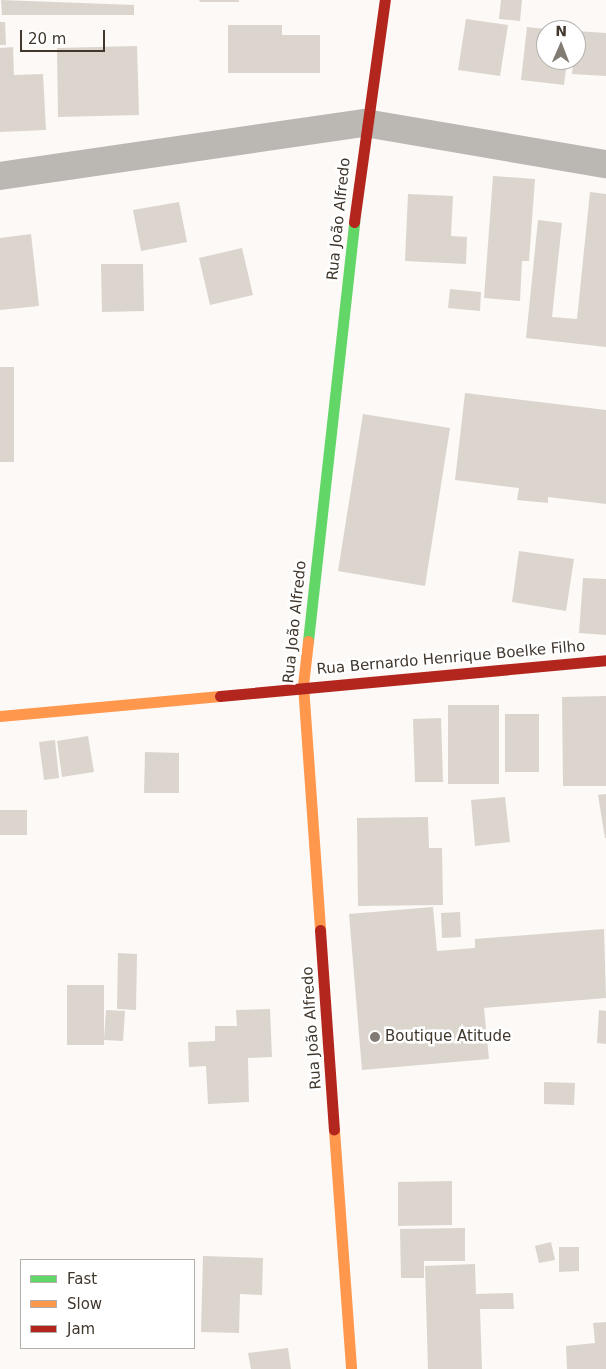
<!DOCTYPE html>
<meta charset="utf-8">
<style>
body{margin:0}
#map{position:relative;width:606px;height:1369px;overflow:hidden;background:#fcf9f6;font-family:"DejaVu Sans",sans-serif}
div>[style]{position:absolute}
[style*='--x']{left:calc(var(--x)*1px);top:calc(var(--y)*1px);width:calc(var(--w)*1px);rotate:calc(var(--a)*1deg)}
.building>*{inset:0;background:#dbd5ce}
.street>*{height:28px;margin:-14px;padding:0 14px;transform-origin:14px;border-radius:14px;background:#bbb8b3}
.fast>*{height:11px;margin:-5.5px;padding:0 5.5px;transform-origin:5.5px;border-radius:5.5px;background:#63d668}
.slow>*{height:11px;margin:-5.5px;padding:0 5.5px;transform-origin:5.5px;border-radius:5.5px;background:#ff974d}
.jam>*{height:11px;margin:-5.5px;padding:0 5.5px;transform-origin:5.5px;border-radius:5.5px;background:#b3261e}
.dots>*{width:14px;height:14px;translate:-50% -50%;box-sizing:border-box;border:2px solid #fff;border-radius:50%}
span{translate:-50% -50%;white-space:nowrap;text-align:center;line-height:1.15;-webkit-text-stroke:5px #fff;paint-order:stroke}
.street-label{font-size:15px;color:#41372d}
.poi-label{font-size:15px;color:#41372d}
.left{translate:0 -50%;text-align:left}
.legend{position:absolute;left:20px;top:1259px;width:175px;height:90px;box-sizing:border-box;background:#fff;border:1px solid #b3afab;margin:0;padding:6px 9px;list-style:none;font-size:15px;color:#41372d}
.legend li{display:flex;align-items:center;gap:10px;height:25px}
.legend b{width:25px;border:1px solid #b3afab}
.north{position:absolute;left:536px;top:20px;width:50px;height:50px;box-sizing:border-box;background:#fff;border:1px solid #b3afab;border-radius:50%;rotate:1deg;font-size:14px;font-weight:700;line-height:20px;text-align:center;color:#41372d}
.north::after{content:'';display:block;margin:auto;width:18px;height:22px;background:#827b73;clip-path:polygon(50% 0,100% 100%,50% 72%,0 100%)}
.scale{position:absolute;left:20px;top:30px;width:85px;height:22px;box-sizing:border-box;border:2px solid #41372d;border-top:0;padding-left:6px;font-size:15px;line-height:18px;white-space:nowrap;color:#41372d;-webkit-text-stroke:4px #fff;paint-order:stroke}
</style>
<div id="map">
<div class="building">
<i style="clip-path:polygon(1px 0,134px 5px,134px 15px,2px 15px)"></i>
<i style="clip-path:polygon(199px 0,239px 0,239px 2px,200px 2px)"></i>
<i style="clip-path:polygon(501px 0,522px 0,520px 21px,499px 19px)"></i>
<i style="clip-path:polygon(466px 19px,508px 25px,500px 76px,458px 70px)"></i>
<i style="clip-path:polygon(0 22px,5px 22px,6px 45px,0 45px)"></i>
<i style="clip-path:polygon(228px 25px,282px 25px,282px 35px,320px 35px,320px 73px,228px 73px)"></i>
<i style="clip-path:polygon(527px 27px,546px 29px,546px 60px,567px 60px,564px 85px,521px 80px)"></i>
<i style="clip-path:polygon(576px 31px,606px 33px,606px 76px,572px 74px)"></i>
<i style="clip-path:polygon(137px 46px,139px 115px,58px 117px,57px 48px)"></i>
<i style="clip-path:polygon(13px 47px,14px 75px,43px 74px,46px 130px,0 132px,0 48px)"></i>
<i style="clip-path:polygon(493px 176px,535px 179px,529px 261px,522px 261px,520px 301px,484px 298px)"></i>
<i style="clip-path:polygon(590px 192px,606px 194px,606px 347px,526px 338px,538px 220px,562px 223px,552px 317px,577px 319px)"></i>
<i style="clip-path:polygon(408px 194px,453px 196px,451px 236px,467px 237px,466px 264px,405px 261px)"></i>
<i style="clip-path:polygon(179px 202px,187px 242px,141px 251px,133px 210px)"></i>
<i style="clip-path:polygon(31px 234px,39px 306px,0 310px,0 238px)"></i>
<i style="clip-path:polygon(242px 248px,253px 295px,210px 305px,199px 258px)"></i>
<i style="clip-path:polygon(101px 264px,143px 264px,144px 311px,102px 312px)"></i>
<i style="clip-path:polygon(450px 289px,481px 292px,480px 311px,448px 308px)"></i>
<i style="clip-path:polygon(0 367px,14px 367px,14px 462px,0 462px)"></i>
<i style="clip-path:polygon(465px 393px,606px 410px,606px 504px,548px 497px,548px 503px,517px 500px,519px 488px,455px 480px)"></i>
<i style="clip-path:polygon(363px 414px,450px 428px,425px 586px,338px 571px)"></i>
<i style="clip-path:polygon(519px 551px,574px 559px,566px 611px,512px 602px)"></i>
<i style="clip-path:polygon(583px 578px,606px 579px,606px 635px,579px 633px)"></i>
<i style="clip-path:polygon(606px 696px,606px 786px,563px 786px,562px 697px)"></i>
<i style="clip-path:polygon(448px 705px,499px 705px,499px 784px,448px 784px)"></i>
<i style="clip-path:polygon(505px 714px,539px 714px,539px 772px,505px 772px)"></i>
<i style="clip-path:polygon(441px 718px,443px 782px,415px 782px,413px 719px)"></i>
<i style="clip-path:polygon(88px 736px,94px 772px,62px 777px,57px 741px)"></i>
<i style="clip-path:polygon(55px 740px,59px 778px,44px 780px,39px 742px)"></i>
<i style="clip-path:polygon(145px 752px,179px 753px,179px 793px,144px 793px)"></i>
<i style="clip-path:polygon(606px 794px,606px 838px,605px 838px,598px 795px)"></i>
<i style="clip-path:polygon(505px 797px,510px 842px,475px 846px,471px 800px)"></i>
<i style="clip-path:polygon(0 810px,27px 810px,27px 835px,0 835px)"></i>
<i style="clip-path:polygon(428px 817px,429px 848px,442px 848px,443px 905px,358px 906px,357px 818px)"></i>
<i style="clip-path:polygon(433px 907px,437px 951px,475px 948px,475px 939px,604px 929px,606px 998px,484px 1008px,489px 1059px,362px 1070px,349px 914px)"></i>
<i style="clip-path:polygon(460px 912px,461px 937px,442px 938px,441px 913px)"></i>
<i style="clip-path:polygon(118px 953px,137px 954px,136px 1010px,117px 1009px)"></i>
<i style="clip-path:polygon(67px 985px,104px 985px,104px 1045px,67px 1045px)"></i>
<i style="clip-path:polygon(270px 1009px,272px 1057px,248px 1058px,249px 1102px,208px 1104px,206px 1066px,189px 1067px,188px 1042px,215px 1041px,215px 1026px,237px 1026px,236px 1010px)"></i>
<i style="clip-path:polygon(106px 1010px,125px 1011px,123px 1041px,104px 1040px)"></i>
<i style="clip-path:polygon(599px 1010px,606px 1011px,606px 1044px,597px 1043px)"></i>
<i style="clip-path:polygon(544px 1082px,575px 1083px,574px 1105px,544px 1104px)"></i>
<i style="clip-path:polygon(452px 1181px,452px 1225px,398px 1226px,398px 1182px)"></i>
<i style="clip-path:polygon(465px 1228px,465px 1261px,424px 1261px,424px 1278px,401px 1278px,400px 1229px)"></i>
<i style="clip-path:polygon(551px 1242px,555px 1260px,539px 1263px,535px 1246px)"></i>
<i style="clip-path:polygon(559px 1247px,579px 1247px,579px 1271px,559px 1272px)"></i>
<i style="clip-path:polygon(203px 1256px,263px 1258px,262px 1295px,240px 1294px,239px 1333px,201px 1332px)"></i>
<i style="clip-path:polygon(475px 1264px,476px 1294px,513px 1293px,514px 1309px,480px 1309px,482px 1369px,428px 1369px,425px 1266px)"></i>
<i style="clip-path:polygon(606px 1322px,606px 1369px,567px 1369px,566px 1346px,595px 1343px,593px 1323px)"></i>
<i style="clip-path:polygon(288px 1348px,291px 1369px,251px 1369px,248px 1353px)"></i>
</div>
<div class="street">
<i style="--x:0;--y:176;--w:369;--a:-8.3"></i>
<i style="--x:365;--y:123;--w:244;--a:9.7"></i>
</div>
<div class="fast">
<i style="--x:308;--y:641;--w:422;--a:-83.7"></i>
</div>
<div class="slow">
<i style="--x:308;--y:641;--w:44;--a:96.5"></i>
<i style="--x:303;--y:685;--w:246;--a:86"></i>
<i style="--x:0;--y:716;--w:221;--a:-5.2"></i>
<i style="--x:334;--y:1130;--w:240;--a:85.9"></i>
</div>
<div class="jam">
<i style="--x:354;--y:222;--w:224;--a:-82.1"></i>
<i style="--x:220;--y:696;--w:388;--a:-5.3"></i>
<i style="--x:320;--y:930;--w:200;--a:86"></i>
</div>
<div class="dots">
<i style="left:375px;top:1037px;background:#827b73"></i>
</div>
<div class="street-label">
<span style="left:339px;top:219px;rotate:-84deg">Rua João Alfredo</span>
<span style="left:295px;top:622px;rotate:-84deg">Rua João Alfredo</span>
<span style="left:451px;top:658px;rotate:-5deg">Rua Bernardo Henrique Boelke Filho</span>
<span style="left:312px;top:1028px;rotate:-94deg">Rua João Alfredo</span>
</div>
<div class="poi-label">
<span class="left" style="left:385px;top:1037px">Boutique Atitude</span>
</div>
<ul class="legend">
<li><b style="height:6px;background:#63d668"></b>Fast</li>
<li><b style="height:6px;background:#ff974d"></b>Slow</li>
<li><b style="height:6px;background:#b3261e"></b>Jam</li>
</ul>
<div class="north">N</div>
<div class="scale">20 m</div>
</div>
